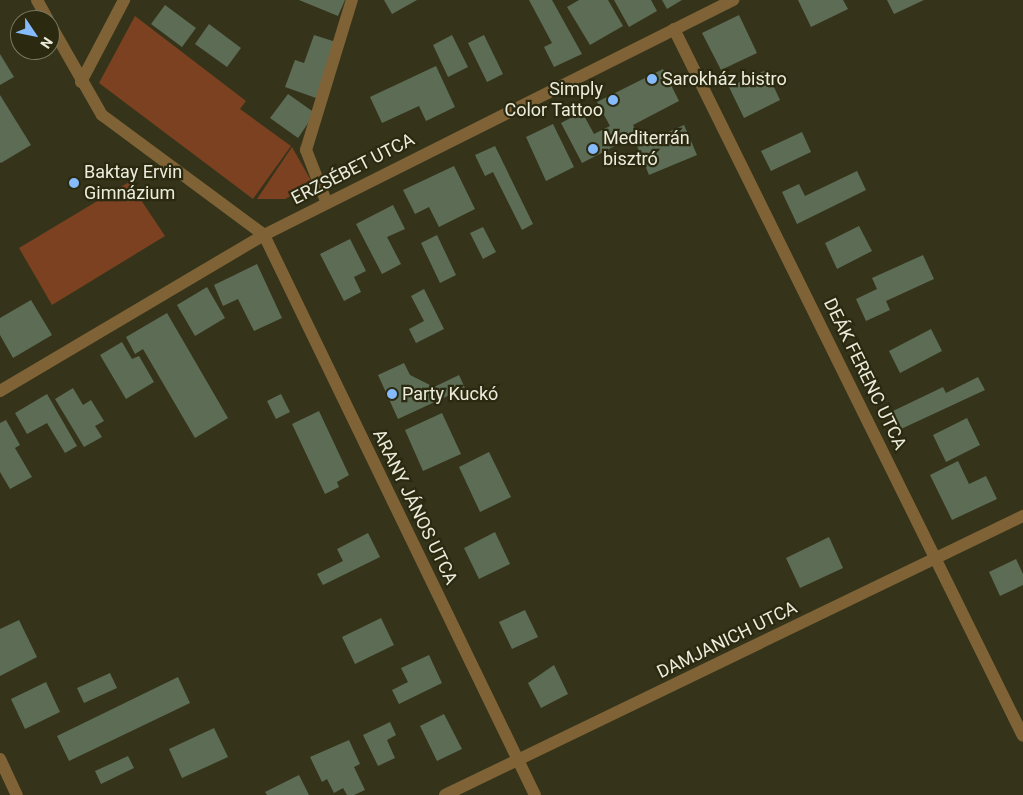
<!DOCTYPE html>
<meta charset="utf-8">
<style>
body{margin:0}
#map{position:relative;width:1023px;height:795px;overflow:hidden;background:#35341a;font-family:Roboto,sans-serif}
div>[style]{position:absolute}
[style*='--x']{left:calc(var(--x)*1px);top:calc(var(--y)*1px);width:calc(var(--w)*1px);rotate:calc(var(--a)*1deg)}
.green>*{inset:0;background:#7c4120}
.building>*{inset:0;background:#5c6c55}
.minor>*{height:12px;margin:-6px;padding:0 6px;transform-origin:6px;border-radius:6px;background:#7f6337}
.dots>*{width:14px;height:14px;translate:-50% -50%;box-sizing:border-box;border:2px solid #2b2a10;border-radius:50%}
span{translate:-50% -50%;white-space:nowrap;text-align:center;line-height:1.15;-webkit-text-stroke:4.5px #2b2a10;paint-order:stroke}
.poi-label{font-size:18px;color:#ececdc}
.left{translate:0 -50%;text-align:left}
.right{translate:-100% -50%;text-align:right}
.street-label{font-size:18px;color:#ececdc}
.north{position:absolute;left:10px;top:10px;width:50px;height:50px;box-sizing:border-box;background:#2b2a10;border:1px solid #787862;border-radius:50%;rotate:124deg;font-size:14px;font-weight:700;line-height:20px;text-align:center;color:#ececdc}
.north::after{content:'';display:block;margin:auto;width:18px;height:22px;background:#85bbfb;clip-path:polygon(50% 0,100% 100%,50% 72%,0 100%)}
</style>
<div id="map">
<div class="green">
<i style="clip-path:polygon(135px 16px,246px 101px,240px 109px,291px 146px,253px 199px,99px 83px)"></i>
<i style="clip-path:polygon(292px 147px,313px 184px,285px 199px,257px 199px)"></i>
<i style="clip-path:polygon(129px 182px,165px 236px,52px 305px,19px 248px)"></i>
</div>
<div class="building">
<i style="clip-path:polygon(299px 0,345px 0,338px 16px)"></i>
<i style="clip-path:polygon(384px 0,417px 0,392px 14px)"></i>
<i style="clip-path:polygon(529px 0,552px 0,582px 54px,554px 67px,544px 47px,552px 43px)"></i>
<i style="clip-path:polygon(579px 0,608px 0,623px 26px,590px 45px,567px 7px)"></i>
<i style="clip-path:polygon(614px 0,651px 0,657px 11px,629px 27px)"></i>
<i style="clip-path:polygon(662px 0,682px 0,667px 9px)"></i>
<i style="clip-path:polygon(798px 0,843px 0,848px 9px,811px 27px)"></i>
<i style="clip-path:polygon(887px 0,924px 0,894px 14px)"></i>
<i style="clip-path:polygon(165px 5px,196px 28px,182px 47px,151px 24px)"></i>
<i style="clip-path:polygon(739px 15px,757px 53px,721px 70px,702px 33px)"></i>
<i style="clip-path:polygon(209px 24px,241px 48px,227px 67px,195px 44px)"></i>
<i style="clip-path:polygon(314px 35px,336px 42px,316px 98px,285px 87px,295px 60px,304px 63px)"></i>
<i style="clip-path:polygon(452px 35px,468px 67px,448px 77px,433px 45px)"></i>
<i style="clip-path:polygon(484px 35px,503px 74px,487px 82px,468px 43px)"></i>
<i style="clip-path:polygon(0 54px,14px 77px,0 85px)"></i>
<i style="clip-path:polygon(436px 66px,455px 107px,426px 121px,419px 106px,382px 123px,370px 97px)"></i>
<i style="clip-path:polygon(663px 69px,679px 101px,633px 125px,638px 134px,582px 163px,561px 123px,582px 112px,594px 134px,610px 126px,597px 102px)"></i>
<i style="clip-path:polygon(766px 70px,780px 100px,744px 118px,729px 87px)"></i>
<i style="clip-path:polygon(288px 94px,315px 113px,298px 138px,270px 118px)"></i>
<i style="clip-path:polygon(0 95px,31px 145px,1px 163px,0 162px)"></i>
<i style="clip-path:polygon(553px 124px,574px 167px,546px 181px,526px 137px)"></i>
<i style="clip-path:polygon(684px 125px,697px 155px,649px 175px,637px 146px)"></i>
<i style="clip-path:polygon(802px 132px,811px 152px,771px 171px,761px 151px)"></i>
<i style="clip-path:polygon(495px 146px,533px 224px,522px 230px,493px 172px,485px 176px,475px 155px)"></i>
<i style="clip-path:polygon(454px 166px,475px 209px,439px 227px,429px 207px,415px 214px,403px 190px)"></i>
<i style="clip-path:polygon(857px 171px,866px 190px,797px 224px,782px 192px,799px 184px,805px 196px)"></i>
<i style="clip-path:polygon(393px 205px,405px 229px,387px 237px,401px 264px,382px 274px,356px 224px)"></i>
<i style="clip-path:polygon(859px 226px,872px 251px,837px 269px,825px 243px)"></i>
<i style="clip-path:polygon(483px 227px,496px 252px,483px 259px,470px 233px)"></i>
<i style="clip-path:polygon(437px 235px,456px 275px,440px 283px,421px 243px)"></i>
<i style="clip-path:polygon(350px 239px,366px 271px,354px 277px,361px 292px,344px 301px,320px 254px)"></i>
<i style="clip-path:polygon(923px 255px,934px 279px,886px 301px,890px 310px,866px 321px,856px 299px,877px 289px,872px 278px)"></i>
<i style="clip-path:polygon(257px 264px,282px 318px,254px 331px,238px 299px,223px 306px,214px 285px)"></i>
<i style="clip-path:polygon(207px 287px,225px 318px,195px 336px,177px 305px)"></i>
<i style="clip-path:polygon(424px 289px,444px 329px,416px 343px,409px 329px,424px 321px,411px 296px)"></i>
<i style="clip-path:polygon(31px 300px,52px 335px,13px 358px,0 335px,0 318px)"></i>
<i style="clip-path:polygon(167px 313px,228px 418px,195px 438px,143px 349px,135px 354px,126px 337px)"></i>
<i style="clip-path:polygon(931px 329px,942px 351px,900px 373px,889px 351px)"></i>
<i style="clip-path:polygon(122px 342px,132px 359px,139px 356px,154px 382px,126px 399px,100px 355px)"></i>
<i style="clip-path:polygon(404px 363px,410px 375px,434px 387px,459px 375px,465px 388px,398px 419px,378px 375px)"></i>
<i style="clip-path:polygon(978px 377px,985px 390px,901px 429px,893px 411px,943px 387px,946px 393px)"></i>
<i style="clip-path:polygon(73px 388px,83px 405px,91px 400px,104px 421px,95px 426px,102px 437px,84px 447px,55px 399px)"></i>
<i style="clip-path:polygon(47px 394px,77px 446px,65px 453px,47px 423px,27px 434px,15px 413px)"></i>
<i style="clip-path:polygon(281px 394px,290px 412px,276px 419px,267px 401px)"></i>
<i style="clip-path:polygon(319px 411px,349px 475px,337px 482px,339px 487px,325px 494px,292px 424px)"></i>
<i style="clip-path:polygon(442px 413px,461px 454px,423px 471px,405px 430px)"></i>
<i style="clip-path:polygon(967px 418px,980px 445px,946px 462px,933px 435px)"></i>
<i style="clip-path:polygon(6px 420px,20px 445px,15px 448px,32px 477px,10px 489px,0 472px,0 423px)"></i>
<i style="clip-path:polygon(489px 452px,511px 497px,480px 512px,459px 467px)"></i>
<i style="clip-path:polygon(958px 461px,969px 484px,986px 476px,997px 499px,952px 520px,930px 475px)"></i>
<i style="clip-path:polygon(495px 532px,510px 564px,479px 579px,464px 548px)"></i>
<i style="clip-path:polygon(368px 533px,380px 557px,323px 585px,317px 574px,343px 561px,337px 549px)"></i>
<i style="clip-path:polygon(829px 537px,843px 568px,800px 588px,786px 558px)"></i>
<i style="clip-path:polygon(1016px 559px,1023px 574px,1023px 585px,1000px 596px,989px 572px)"></i>
<i style="clip-path:polygon(525px 610px,538px 637px,512px 649px,499px 622px)"></i>
<i style="clip-path:polygon(381px 618px,394px 645px,355px 664px,342px 637px)"></i>
<i style="clip-path:polygon(19px 620px,37px 657px,0 676px,0 629px)"></i>
<i style="clip-path:polygon(429px 655px,442px 683px,399px 704px,392px 690px,408px 682px,401px 668px)"></i>
<i style="clip-path:polygon(554px 665px,568px 694px,541px 708px,528px 683px)"></i>
<i style="clip-path:polygon(110px 673px,117px 688px,84px 703px,77px 688px)"></i>
<i style="clip-path:polygon(178px 677px,190px 703px,69px 761px,57px 736px)"></i>
<i style="clip-path:polygon(46px 682px,60px 712px,25px 729px,11px 699px)"></i>
<i style="clip-path:polygon(444px 714px,462px 749px,437px 761px,420px 726px)"></i>
<i style="clip-path:polygon(390px 722px,396px 735px,387px 740px,395px 758px,378px 766px,363px 735px)"></i>
<i style="clip-path:polygon(214px 728px,228px 757px,182px 778px,169px 749px)"></i>
<i style="clip-path:polygon(349px 740px,360px 764px,354px 767px,365px 790px,354px 795px,347px 795px,343px 788px,334px 793px,327px 779px,322px 782px,310px 757px)"></i>
<i style="clip-path:polygon(128px 756px,134px 768px,101px 784px,95px 771px)"></i>
<i style="clip-path:polygon(299px 775px,309px 795px,267px 795px,265px 792px)"></i>
</div>
<div class="minor">
<i style="--x:37;--y:0;--w:23;--a:61"></i>
<i style="--x:50;--y:24;--w:105;--a:60.3"></i>
<i style="--x:102;--y:115;--w:202;--a:36.5"></i>
<i style="--x:264;--y:235;--w:622;--a:64.18"></i>
<i style="--x:674;--y:29;--w:788;--a:63.73"></i>
<i style="--x:81;--y:82;--w:93;--a:-62.3"></i>
<i style="--x:326;--y:201;--w:55;--a:-111.4"></i>
<i style="--x:306;--y:150;--w:157;--a:-73"></i>
<i style="--x:0;--y:391;--w:307;--a:-30.6"></i>
<i style="--x:264;--y:235;--w:525;--a:-26.61"></i>
<i style="--x:0;--y:759;--w:40;--a:65"></i>
<i style="--x:445;--y:795;--w:642;--a:-25.77"></i>
</div>
<div class="dots">
<i style="left:652px;top:79px;background:#85bbfb"></i>
<i style="left:613px;top:100px;background:#85bbfb"></i>
<i style="left:593px;top:149px;background:#85bbfb"></i>
<i style="left:74px;top:183px;background:#85bbfb"></i>
<i style="left:392px;top:394px;background:#85bbfb"></i>
</div>
<div class="poi-label">
<span class="left" style="left:662px;top:79px">Sarokház bistro</span>
<span class="right" style="left:603px;top:100px">Simply<br>Color Tattoo</span>
<span class="left" style="left:603px;top:149px">Mediterrán<br>bisztró</span>
<span class="left" style="left:84px;top:183px">Baktay Ervin<br>Gimnázium</span>
<span class="left" style="left:402px;top:394px">Party Kuckó</span>
</div>
<div class="street-label">
<span style="left:353px;top:169px;rotate:-27deg">ERZSÉBET UTCA</span>
<span style="left:865px;top:374px;rotate:64deg">DEÁK FERENC UTCA</span>
<span style="left:415px;top:507px;rotate:64deg">ARANY JÁNOS UTCA</span>
<span style="left:727px;top:640px;rotate:-26deg">DAMJANICH UTCA</span>
</div>
<div class="north">N</div>
</div>
